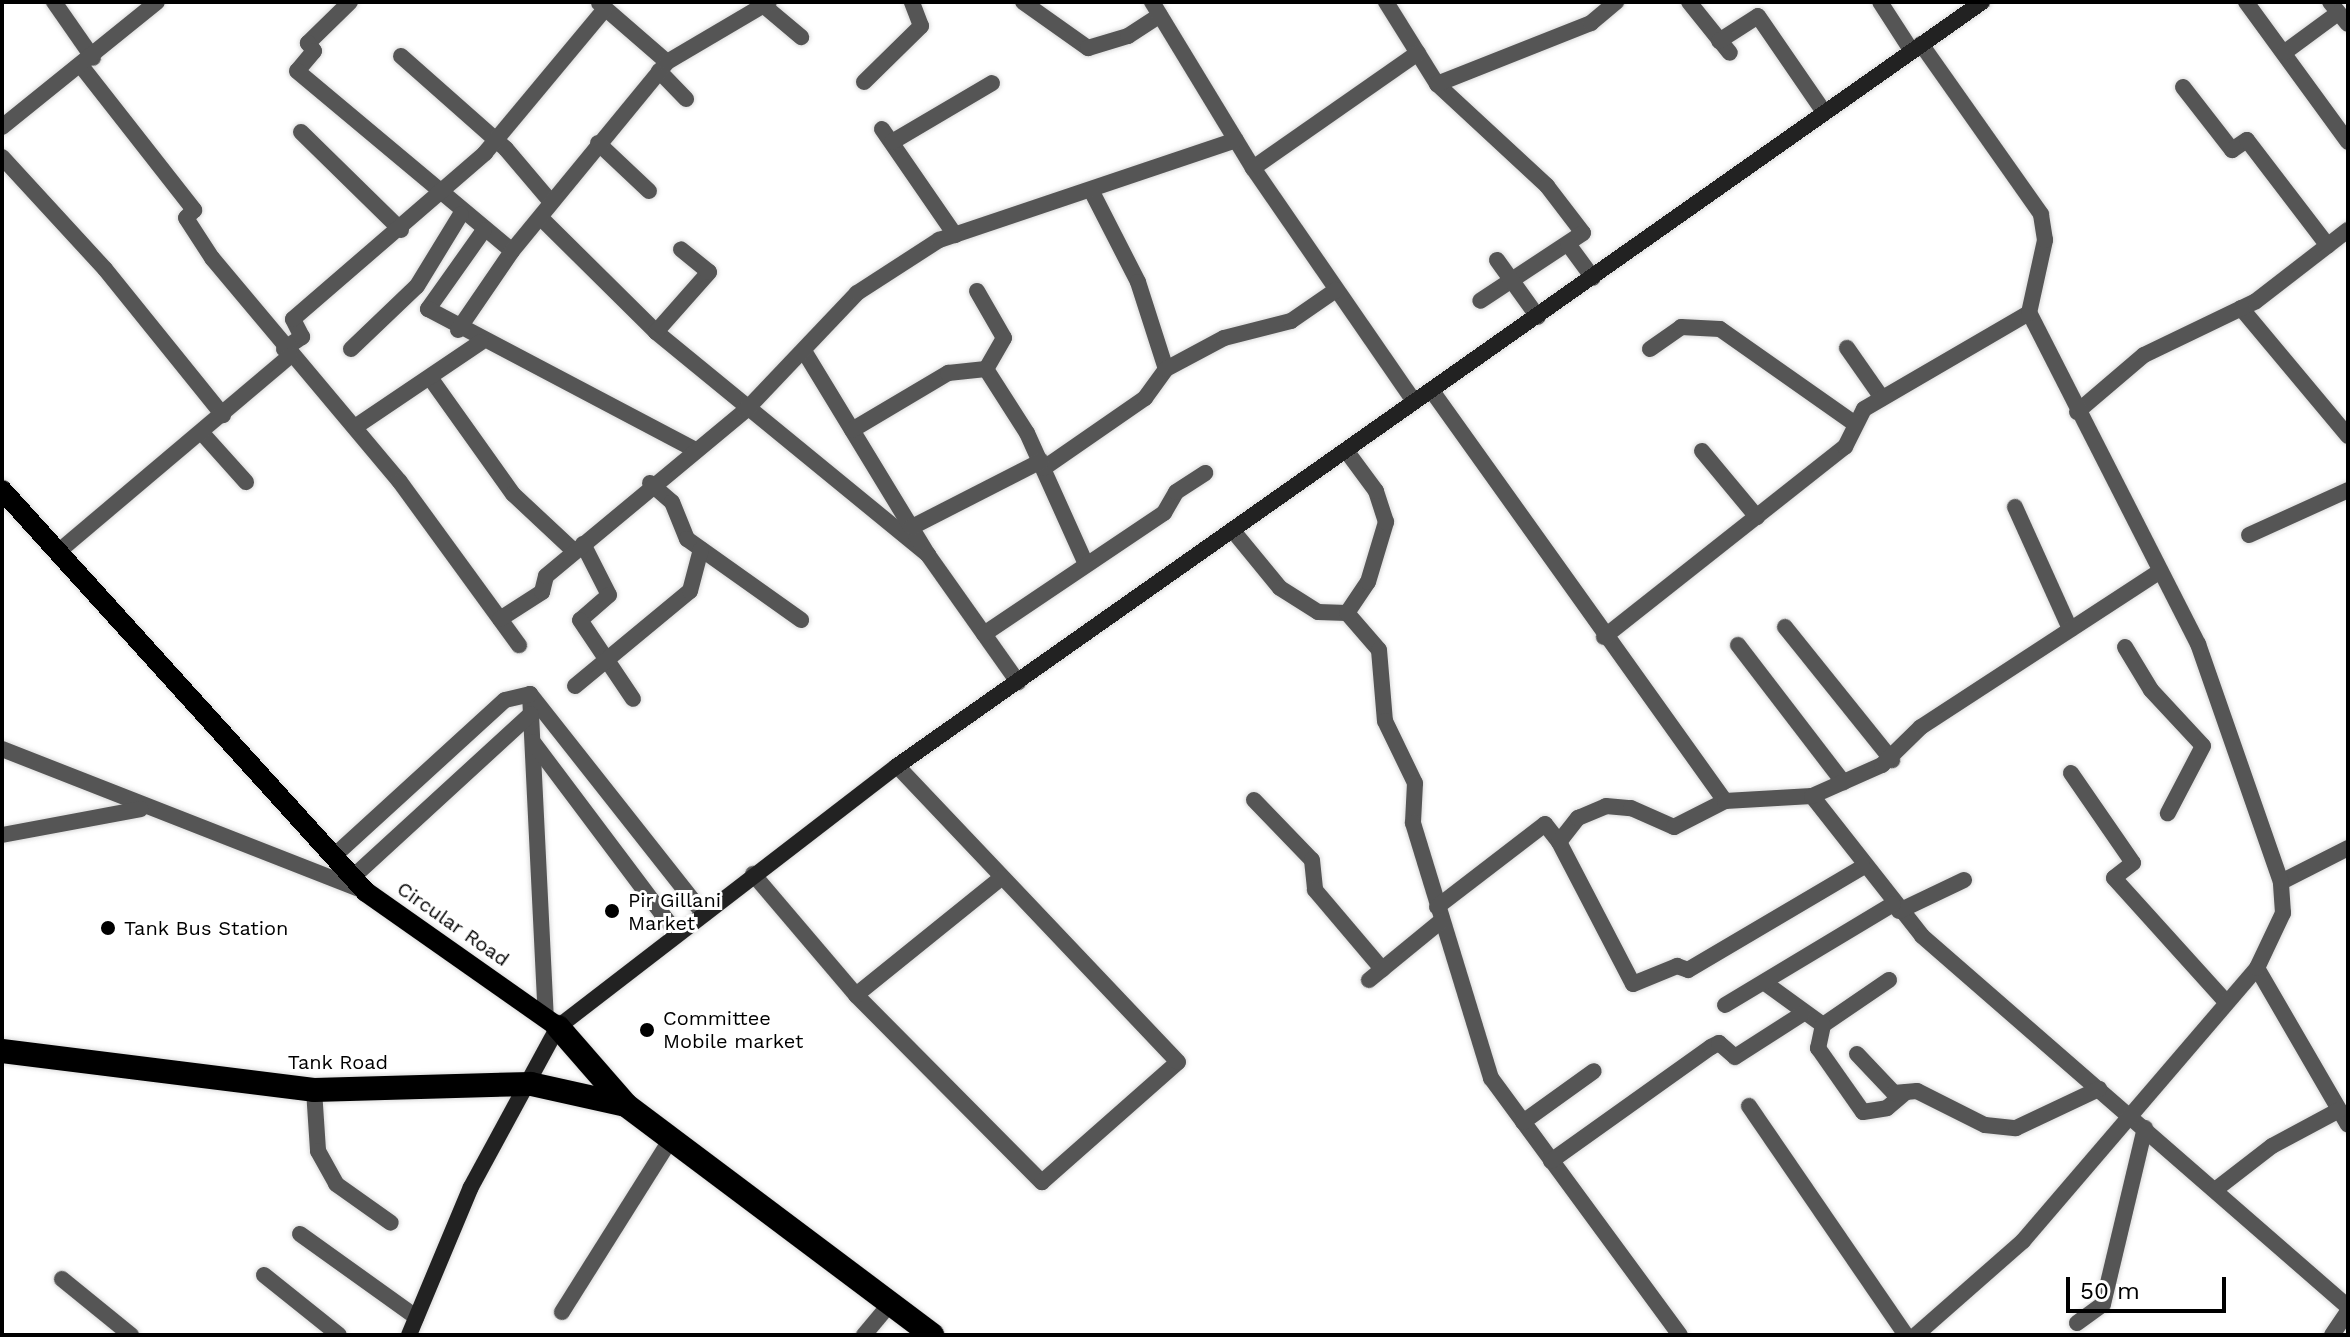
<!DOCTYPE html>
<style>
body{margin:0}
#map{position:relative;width:2350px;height:1337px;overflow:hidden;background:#fff;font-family:"Work Sans",sans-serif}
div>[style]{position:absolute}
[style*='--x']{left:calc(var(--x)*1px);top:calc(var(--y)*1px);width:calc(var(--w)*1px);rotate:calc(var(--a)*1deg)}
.roads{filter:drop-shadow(0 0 2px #dbdbdb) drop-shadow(0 0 2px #dbdbdb)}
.street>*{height:16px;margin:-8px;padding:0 8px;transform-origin:8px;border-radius:8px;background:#555}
.secondary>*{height:16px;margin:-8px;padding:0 8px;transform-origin:8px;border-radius:8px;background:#222}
.primary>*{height:20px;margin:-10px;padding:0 10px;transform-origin:10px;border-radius:10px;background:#000}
.highway>*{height:24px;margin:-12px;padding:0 12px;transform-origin:12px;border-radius:12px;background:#000}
.dots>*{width:22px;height:22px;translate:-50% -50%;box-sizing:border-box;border:4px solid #fff;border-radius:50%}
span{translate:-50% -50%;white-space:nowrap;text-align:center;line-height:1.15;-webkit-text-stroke:6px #fff;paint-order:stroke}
.poi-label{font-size:20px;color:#000}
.left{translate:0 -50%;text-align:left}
.street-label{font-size:20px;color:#000}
.frame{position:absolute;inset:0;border:4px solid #000;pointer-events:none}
.scale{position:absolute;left:2066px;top:1277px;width:160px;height:36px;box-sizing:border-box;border:4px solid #000;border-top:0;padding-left:10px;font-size:24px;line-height:28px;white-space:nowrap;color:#000;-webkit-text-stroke:6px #fff;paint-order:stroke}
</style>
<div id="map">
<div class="roads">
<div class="street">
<i style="--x:54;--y:2;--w:68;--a:55.1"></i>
<i style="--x:350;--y:2;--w:59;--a:135.7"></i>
<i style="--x:308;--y:43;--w:10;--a:53"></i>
<i style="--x:314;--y:51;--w:26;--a:130"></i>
<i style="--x:297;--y:71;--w:280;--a:39.9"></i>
<i style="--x:1023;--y:2;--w:80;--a:35.3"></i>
<i style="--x:1088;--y:48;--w:42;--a:-16.7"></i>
<i style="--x:1128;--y:36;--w:38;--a:-33"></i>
<i style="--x:1152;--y:2;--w:194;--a:58.7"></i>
<i style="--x:1253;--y:168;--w:283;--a:55.4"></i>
<i style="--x:1386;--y:2;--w:97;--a:58.1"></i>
<i style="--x:1437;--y:84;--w:150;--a:42.8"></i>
<i style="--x:1547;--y:186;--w:59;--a:52.5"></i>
<i style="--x:1583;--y:233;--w:123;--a:146.6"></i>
<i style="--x:1689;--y:2;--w:65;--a:51.2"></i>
<i style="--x:1880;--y:2;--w:57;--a:57.1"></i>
<i style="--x:2246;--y:2;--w:173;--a:53.9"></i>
<i style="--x:2330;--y:2;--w:28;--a:51"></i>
<i style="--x:599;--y:3;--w:90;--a:40.9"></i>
<i style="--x:763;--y:5;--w:50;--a:40.1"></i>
<i style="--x:1719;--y:41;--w:46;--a:-32.7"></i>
<i style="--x:1758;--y:16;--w:116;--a:55.5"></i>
<i style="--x:2285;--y:52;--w:66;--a:-36.3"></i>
<i style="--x:401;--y:56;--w:140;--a:41.5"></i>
<i style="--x:506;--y:149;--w:70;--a:49.7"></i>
<i style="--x:82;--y:67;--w:182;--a:51.9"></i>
<i style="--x:194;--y:210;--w:11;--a:135"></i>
<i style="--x:186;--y:218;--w:48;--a:57"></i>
<i style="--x:212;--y:258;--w:292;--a:50"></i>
<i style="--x:400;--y:482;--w:202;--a:53.9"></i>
<i style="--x:659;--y:71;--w:39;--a:46"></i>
<i style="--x:864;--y:82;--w:80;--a:-44.5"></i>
<i style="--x:921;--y:26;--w:26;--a:-111"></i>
<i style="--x:1437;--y:84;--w:166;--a:-21.6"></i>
<i style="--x:1591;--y:23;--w:33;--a:-40"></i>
<i style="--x:2183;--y:87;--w:80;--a:52.1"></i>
<i style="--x:2232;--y:150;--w:18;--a:-34"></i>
<i style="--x:2247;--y:140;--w:133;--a:52.6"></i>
<i style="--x:2;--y:127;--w:199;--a:-38.9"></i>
<i style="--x:882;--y:129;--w:129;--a:55.4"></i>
<i style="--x:301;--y:132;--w:140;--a:44.4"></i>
<i style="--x:892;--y:142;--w:116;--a:-30.5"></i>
<i style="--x:598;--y:143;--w:70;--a:43.3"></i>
<i style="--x:2;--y:157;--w:152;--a:47.4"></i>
<i style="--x:105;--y:269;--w:188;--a:51.1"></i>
<i style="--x:1253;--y:168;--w:201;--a:-34.9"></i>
<i style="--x:1092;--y:192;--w:101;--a:62.9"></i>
<i style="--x:1138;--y:282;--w:91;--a:72.2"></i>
<i style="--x:542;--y:219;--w:161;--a:44.7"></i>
<i style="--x:656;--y:332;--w:352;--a:39.3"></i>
<i style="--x:484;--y:230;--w:97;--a:125.3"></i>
<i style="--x:428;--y:309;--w:301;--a:27.8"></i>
<i style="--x:1568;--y:244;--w:42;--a:53.7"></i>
<i style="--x:1497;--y:260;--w:70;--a:54.3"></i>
<i style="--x:977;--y:291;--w:54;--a:60.1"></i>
<i style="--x:1004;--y:338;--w:36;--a:120"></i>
<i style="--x:2241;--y:308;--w:167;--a:50.1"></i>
<i style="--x:458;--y:330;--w:96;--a:-55.6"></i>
<i style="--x:512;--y:251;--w:244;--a:-50.6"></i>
<i style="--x:667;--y:62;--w:118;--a:-30.5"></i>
<i style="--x:656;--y:332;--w:80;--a:-48.5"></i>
<i style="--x:709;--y:272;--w:36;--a:-141"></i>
<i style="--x:1847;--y:348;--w:61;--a:55"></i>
<i style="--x:284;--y:349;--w:22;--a:-34"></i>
<i style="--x:302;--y:337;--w:20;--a:-117"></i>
<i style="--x:293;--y:319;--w:254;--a:-40.8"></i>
<i style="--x:485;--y:153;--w:187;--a:-50.2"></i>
<i style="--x:351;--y:349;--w:91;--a:-43.7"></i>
<i style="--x:417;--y:286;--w:84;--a:-58.6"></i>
<i style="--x:1650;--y:349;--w:38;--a:-35"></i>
<i style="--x:1681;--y:327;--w:39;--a:3"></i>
<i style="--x:1720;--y:329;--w:165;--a:35.1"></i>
<i style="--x:804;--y:351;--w:239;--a:58.7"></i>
<i style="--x:928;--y:555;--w:156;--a:54.7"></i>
<i style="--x:986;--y:369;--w:76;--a:57.4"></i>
<i style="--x:1027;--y:433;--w:144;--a:65.8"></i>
<i style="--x:431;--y:379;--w:141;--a:54.5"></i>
<i style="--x:513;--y:494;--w:83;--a:43.1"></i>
<i style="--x:1432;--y:391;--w:504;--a:54.45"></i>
<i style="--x:2077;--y:412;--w:88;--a:-40.4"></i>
<i style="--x:2144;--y:355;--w:124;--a:-25.7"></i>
<i style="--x:2256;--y:301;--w:116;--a:-37.7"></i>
<i style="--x:355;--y:427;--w:152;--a:-34"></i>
<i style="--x:852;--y:430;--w:112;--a:-30.7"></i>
<i style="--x:948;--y:373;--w:38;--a:-6"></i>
<i style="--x:202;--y:433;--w:66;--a:48.1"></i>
<i style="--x:1702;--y:451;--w:86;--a:50.2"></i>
<i style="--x:1044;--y:468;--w:123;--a:-34.7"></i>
<i style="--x:1145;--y:398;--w:36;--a:-54"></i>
<i style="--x:1166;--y:369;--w:66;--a:-28.1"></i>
<i style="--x:1224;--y:338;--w:69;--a:-14.2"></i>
<i style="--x:1291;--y:321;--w:55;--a:-34.6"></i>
<i style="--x:650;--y:483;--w:29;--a:41"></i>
<i style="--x:672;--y:502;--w:40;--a:68"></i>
<i style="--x:687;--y:539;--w:140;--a:35.4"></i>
<i style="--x:2015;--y:507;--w:134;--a:65.7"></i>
<i style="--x:912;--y:527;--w:145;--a:-27.1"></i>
<i style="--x:1234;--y:532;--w:72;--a:50.6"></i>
<i style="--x:1280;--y:588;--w:45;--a:32.3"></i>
<i style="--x:1318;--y:612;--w:29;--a:2"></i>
<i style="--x:1347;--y:613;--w:49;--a:49.1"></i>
<i style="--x:1379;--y:650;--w:71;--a:85.2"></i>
<i style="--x:1385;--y:721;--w:69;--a:64.2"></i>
<i style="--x:1415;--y:783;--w:40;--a:92.9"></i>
<i style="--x:1413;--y:823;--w:267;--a:73"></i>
<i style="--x:1491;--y:1078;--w:319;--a:53.7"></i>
<i style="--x:2249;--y:535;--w:109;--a:-24.4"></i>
<i style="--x:583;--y:544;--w:57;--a:63"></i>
<i style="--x:609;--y:595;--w:38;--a:139"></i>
<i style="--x:580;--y:620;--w:95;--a:56.1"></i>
<i style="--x:58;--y:552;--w:304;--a:-40.2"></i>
<i style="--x:1347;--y:613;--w:37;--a:-56"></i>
<i style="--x:1368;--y:582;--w:63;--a:-73.3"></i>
<i style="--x:1386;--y:522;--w:33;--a:-108"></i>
<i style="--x:1376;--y:491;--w:47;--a:-126.4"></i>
<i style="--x:500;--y:619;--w:50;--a:-32.7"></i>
<i style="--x:542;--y:592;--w:16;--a:-76"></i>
<i style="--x:546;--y:576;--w:260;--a:-39.7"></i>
<i style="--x:746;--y:410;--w:161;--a:-46.5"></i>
<i style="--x:857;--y:293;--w:98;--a:-32.9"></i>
<i style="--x:939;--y:240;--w:313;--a:-18.6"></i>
<i style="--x:1785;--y:627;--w:171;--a:51.2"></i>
<i style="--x:984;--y:634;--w:217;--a:-33.9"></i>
<i style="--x:1164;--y:513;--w:24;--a:-60"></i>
<i style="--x:1176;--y:492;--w:35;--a:-33"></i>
<i style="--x:1604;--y:637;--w:307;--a:-38.3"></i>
<i style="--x:1845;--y:447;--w:42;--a:-63.4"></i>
<i style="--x:1864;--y:409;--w:191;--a:-30.2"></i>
<i style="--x:1738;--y:645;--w:173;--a:52.5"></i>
<i style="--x:2125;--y:647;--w:50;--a:58.8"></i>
<i style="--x:2151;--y:690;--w:76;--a:47.1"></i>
<i style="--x:2203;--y:746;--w:76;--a:117.6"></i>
<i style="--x:575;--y:686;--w:149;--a:-39.6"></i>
<i style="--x:690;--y:591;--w:43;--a:-75.3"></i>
<i style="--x:530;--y:694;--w:324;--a:87.2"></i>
<i style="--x:530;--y:694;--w:279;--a:51.7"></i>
<i style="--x:533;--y:742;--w:240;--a:53.1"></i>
<i style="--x:2;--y:749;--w:390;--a:21.4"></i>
<i style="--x:2071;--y:773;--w:109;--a:55.4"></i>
<i style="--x:2133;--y:863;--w:24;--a:142"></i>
<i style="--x:2114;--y:878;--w:167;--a:47.9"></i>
<i style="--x:1812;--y:796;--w:178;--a:51.8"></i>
<i style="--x:1922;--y:936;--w:565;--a:41.05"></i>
<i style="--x:1254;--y:800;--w:83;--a:46"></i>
<i style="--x:1312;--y:860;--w:30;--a:84"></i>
<i style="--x:1315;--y:890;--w:104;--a:49.7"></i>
<i style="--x:2;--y:835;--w:141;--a:-10.6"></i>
<i style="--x:1559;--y:842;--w:160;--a:62.5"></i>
<i style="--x:1633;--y:984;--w:48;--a:-22.2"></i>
<i style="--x:1677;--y:966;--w:12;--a:20"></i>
<i style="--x:1688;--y:970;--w:203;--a:-30.5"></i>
<i style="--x:334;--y:856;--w:231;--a:-42.4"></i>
<i style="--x:505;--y:700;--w:26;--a:-13"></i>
<i style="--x:753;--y:874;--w:159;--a:49.6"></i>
<i style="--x:856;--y:995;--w:264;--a:45.2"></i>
<i style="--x:1042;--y:1182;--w:181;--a:-41.4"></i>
<i style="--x:1178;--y:1062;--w:408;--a:-133.5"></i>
<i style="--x:353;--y:877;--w:241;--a:-42.5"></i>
<i style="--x:2281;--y:882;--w:75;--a:-26.9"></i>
<i style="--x:1437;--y:907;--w:136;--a:-37.5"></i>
<i style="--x:1545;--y:824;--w:23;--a:52"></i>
<i style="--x:1559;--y:842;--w:31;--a:-52"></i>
<i style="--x:1578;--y:818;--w:30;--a:-23"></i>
<i style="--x:1606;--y:806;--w:25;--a:5"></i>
<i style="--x:1631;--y:808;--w:47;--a:23.8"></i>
<i style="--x:1674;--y:827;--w:57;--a:-27"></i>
<i style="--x:1725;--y:801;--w:87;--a:-3.3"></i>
<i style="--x:1812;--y:796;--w:77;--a:-23.9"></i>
<i style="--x:1882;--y:765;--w:54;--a:-44.3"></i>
<i style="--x:1921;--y:727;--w:284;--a:-33.1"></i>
<i style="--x:1899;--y:911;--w:72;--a:-25.5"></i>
<i style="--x:2257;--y:968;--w:181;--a:59.9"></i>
<i style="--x:1369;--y:980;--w:93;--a:-39.3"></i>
<i style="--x:1765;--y:983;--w:72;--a:35.9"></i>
<i style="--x:1823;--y:1025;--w:80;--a:-34.3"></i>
<i style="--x:856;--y:995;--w:186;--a:-38.9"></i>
<i style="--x:1725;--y:1005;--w:196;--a:-31"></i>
<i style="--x:1823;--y:1025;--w:24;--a:102"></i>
<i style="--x:1818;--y:1048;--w:78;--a:54.9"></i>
<i style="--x:1863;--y:1112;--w:24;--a:-9"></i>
<i style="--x:1887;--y:1108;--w:25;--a:-40"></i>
<i style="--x:1857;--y:1054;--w:54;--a:46.5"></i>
<i style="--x:1894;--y:1093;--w:23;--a:-5"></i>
<i style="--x:1917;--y:1091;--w:76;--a:26.6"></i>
<i style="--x:1985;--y:1125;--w:31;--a:6"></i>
<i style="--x:2016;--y:1128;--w:92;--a:-25.2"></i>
<i style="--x:314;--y:1090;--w:61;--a:86.2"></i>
<i style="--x:318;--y:1151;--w:38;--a:61"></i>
<i style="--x:336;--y:1184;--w:67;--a:35.3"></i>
<i style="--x:1749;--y:1106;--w:278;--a:55.6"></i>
<i style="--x:1523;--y:1122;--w:87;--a:-35.7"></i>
<i style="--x:1551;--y:1161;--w:196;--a:-35.5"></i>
<i style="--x:1711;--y:1047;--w:9;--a:-27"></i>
<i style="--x:1719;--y:1043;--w:21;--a:41"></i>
<i style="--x:1735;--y:1057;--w:80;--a:-32.7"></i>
<i style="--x:2215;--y:1190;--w:72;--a:-37.7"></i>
<i style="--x:2272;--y:1146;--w:76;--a:-28.2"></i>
<i style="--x:300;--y:1234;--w:143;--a:35.6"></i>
<i style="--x:264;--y:1275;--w:96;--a:38.7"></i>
<i style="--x:62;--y:1279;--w:89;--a:39.1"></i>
<i style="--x:562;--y:1312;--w:204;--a:-57.8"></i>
<i style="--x:2077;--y:1323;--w:32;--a:-36"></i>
<i style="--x:2103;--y:1304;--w:181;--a:-76.6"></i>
<i style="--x:864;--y:1335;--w:40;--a:-50"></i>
<i style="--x:1916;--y:1335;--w:142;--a:-41.3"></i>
<i style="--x:2023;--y:1241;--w:360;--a:-49.4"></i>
<i style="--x:2257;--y:968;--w:61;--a:-64.7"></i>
<i style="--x:2283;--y:913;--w:31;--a:-94"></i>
<i style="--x:2281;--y:882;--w:252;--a:-109.2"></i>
<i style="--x:2198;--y:644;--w:372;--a:-117"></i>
<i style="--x:2029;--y:313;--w:75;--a:-77.6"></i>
<i style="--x:2045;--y:240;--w:26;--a:-99"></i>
<i style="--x:2041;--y:214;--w:208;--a:-125.2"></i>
<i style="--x:2332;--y:1335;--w:29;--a:-56"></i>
</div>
<div class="secondary">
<i style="--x:409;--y:1335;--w:160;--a:-67.3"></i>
<i style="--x:471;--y:1187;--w:182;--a:-61.5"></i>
<i style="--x:558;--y:1027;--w:428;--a:-37.6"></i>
<i style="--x:897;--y:766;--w:1327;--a:-35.15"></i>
</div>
<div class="primary">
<i style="--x:2;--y:490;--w:542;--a:47.84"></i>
<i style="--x:366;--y:892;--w:235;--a:35.1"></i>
</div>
<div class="highway">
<i style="--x:558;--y:1027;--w:103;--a:48.9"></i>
<i style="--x:626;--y:1105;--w:383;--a:36.9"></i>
<i style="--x:2;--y:1051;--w:314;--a:7.1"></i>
<i style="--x:314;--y:1090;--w:217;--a:-1.6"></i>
<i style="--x:531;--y:1084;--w:97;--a:12.5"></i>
</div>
</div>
<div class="dots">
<i style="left:612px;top:911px;background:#000"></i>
<i style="left:108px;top:928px;background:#000"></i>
<i style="left:647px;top:1030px;background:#000"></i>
</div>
<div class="poi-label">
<span class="left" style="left:628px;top:912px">Pir Gillani<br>Market</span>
<span class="left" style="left:124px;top:928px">Tank Bus Station</span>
<span class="left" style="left:663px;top:1030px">Committee<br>Mobile market</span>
</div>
<div class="street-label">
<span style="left:453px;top:924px;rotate:35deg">Circular Road</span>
<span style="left:338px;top:1062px">Tank Road</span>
</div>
<div class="frame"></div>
<div class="scale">50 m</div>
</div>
